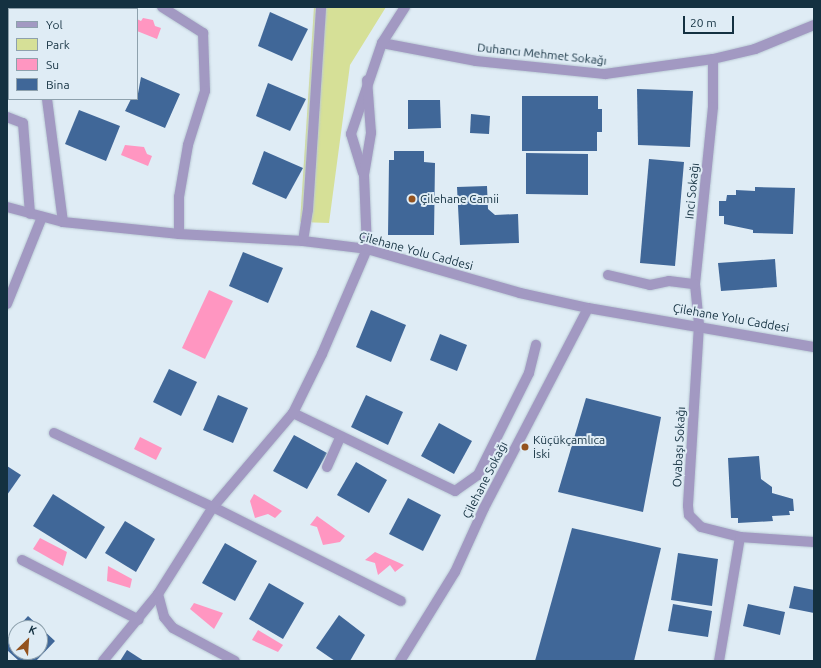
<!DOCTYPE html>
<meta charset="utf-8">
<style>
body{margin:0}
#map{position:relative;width:821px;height:668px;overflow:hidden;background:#dfecf5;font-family:Ubuntu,sans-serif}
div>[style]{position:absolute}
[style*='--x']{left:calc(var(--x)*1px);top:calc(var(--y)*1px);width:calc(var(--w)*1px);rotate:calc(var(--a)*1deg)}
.green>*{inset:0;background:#d6e097}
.water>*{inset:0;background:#ff96c1}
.building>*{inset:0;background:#406798}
.roads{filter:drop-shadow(0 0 1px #bacad5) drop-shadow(0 0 1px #bacad5)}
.minor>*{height:10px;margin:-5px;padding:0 5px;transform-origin:5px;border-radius:5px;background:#a299c2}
.dots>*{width:11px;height:11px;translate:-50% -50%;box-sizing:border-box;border:2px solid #dfecf5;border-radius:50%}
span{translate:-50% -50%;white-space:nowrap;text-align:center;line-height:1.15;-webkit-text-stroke:4px #dfecf5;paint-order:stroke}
.street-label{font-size:12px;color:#143141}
.poi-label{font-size:12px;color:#143141}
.left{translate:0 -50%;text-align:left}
.frame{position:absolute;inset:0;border:8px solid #143141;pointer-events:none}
.legend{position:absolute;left:8px;top:8px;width:130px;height:92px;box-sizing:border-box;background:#dfecf5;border:1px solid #8ea1ad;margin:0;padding:5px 7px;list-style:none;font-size:12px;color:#143141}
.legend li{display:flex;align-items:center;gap:8px;height:20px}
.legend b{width:20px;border:1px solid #8ea1ad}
.north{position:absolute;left:8px;top:620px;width:40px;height:40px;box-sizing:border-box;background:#dfecf5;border:1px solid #8ea1ad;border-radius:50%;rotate:25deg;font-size:11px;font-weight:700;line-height:16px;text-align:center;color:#143141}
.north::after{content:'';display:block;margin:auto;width:14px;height:18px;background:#94531f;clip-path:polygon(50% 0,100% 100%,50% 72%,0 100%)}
.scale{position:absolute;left:683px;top:16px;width:51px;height:18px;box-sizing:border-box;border:2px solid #143141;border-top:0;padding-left:5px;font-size:12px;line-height:14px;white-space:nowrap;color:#143141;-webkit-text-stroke:3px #dfecf5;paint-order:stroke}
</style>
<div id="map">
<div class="green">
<i style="clip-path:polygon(314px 7px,386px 7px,350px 65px,329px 223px,300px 222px)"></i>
</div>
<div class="water">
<i style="clip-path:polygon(143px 18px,153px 20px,155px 26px,161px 28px,157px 39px,137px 31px,137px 19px,141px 21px)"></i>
<i style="clip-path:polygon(125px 145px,144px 147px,147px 154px,152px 156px,148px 166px,121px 155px)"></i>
<i style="clip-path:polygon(209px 290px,233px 301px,205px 359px,182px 348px)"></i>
<i style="clip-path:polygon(140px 437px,162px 448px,156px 460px,134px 449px)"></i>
<i style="clip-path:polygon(254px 494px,282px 511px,275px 518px,268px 514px,255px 518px,250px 501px)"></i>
<i style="clip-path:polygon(317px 516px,345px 536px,340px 542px,323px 545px,317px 527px,310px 525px)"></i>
<i style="clip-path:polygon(40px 538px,67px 552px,63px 566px,33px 549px)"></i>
<i style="clip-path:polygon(375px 552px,404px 565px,395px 572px,390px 565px,378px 575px,375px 563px,365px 560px)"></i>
<i style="clip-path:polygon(108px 566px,132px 579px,130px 588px,107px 581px)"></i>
<i style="clip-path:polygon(194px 603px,223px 613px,214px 629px,190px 609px)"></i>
<i style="clip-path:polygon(258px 630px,283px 645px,278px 652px,252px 640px)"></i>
</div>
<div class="building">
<i style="clip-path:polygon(7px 7px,38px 7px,38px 9px,9px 9px,7px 18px)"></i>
<i style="clip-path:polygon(85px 7px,133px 7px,84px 9px)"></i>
<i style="clip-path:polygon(270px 12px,308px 29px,292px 61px,258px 46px)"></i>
<i style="clip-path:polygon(141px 77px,180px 94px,165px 128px,125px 111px,131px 99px,137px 99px)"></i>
<i style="clip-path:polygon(268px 83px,306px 99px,290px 131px,256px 116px)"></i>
<i style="clip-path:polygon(637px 89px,693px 91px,690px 147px,638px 145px)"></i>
<i style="clip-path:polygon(522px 96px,598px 96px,598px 109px,602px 109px,602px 132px,597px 132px,597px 151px,522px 151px)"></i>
<i style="clip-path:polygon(408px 100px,440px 100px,441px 128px,408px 129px)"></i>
<i style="clip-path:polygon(79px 110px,120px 126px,106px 161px,65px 144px)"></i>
<i style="clip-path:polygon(471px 114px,490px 116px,489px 134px,470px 133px)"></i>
<i style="clip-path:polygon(264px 151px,303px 168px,286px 199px,252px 184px)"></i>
<i style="clip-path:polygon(394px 151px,424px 151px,424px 162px,435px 163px,434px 235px,388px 235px,389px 160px,394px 160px)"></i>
<i style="clip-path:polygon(526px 153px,588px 154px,588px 195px,526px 194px)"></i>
<i style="clip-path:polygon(649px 159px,684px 162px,675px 266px,640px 263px)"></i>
<i style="clip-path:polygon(487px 186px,488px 209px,495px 215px,518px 214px,519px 243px,460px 245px,457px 187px)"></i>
<i style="clip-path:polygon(755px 187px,795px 188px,793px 234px,753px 233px,753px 230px,724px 224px,724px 216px,719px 216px,719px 201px,726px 201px,727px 195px,736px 195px,736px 190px,755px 191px)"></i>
<i style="clip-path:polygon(243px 252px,283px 268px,268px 303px,229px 286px)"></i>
<i style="clip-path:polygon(775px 259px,777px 287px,721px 291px,718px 263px)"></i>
<i style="clip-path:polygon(371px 310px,406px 325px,391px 362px,356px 347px)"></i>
<i style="clip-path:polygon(440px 334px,467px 345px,457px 371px,430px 360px)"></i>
<i style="clip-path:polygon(169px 369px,197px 382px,181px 416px,153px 402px)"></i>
<i style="clip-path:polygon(218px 395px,248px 408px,233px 443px,203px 430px)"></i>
<i style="clip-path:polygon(366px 395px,403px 412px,388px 445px,351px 427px)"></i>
<i style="clip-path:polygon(586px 398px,661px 417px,643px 512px,558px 492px)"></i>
<i style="clip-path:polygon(439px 423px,472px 441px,454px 474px,421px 456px)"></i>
<i style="clip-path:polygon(294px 435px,327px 453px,307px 489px,273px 471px)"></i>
<i style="clip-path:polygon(759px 456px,761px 479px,772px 487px,772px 493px,793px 499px,794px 511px,789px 511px,790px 515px,772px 516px,773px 521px,738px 523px,738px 518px,731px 518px,728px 458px)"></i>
<i style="clip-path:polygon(356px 462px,387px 480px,369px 513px,337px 495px)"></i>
<i style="clip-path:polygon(7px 466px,21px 475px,7px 495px)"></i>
<i style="clip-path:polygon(53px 494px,105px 527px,86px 559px,33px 526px)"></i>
<i style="clip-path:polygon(408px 498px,441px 515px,423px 551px,389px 534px)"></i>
<i style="clip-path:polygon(125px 521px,155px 539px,136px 572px,105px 553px)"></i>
<i style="clip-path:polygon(572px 528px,661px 548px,634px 661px,535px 661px)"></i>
<i style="clip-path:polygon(225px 543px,257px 561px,235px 601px,202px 583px)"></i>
<i style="clip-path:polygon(678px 553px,718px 559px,712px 606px,671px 600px)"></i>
<i style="clip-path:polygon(269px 583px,304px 603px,283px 639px,249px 619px)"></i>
<i style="clip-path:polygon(794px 586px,814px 590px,814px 613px,789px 608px)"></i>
<i style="clip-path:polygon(673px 604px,712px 611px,708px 637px,668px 631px)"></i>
<i style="clip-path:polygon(748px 604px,785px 612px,780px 635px,743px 626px)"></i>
<i style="clip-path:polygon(339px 615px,365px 635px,350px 661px,335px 661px,316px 648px)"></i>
<i style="clip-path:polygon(28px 616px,55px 641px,36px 661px,19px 661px,7px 650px,7px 639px,16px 629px,16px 652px,40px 652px,40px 628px,17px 628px)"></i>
<i style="clip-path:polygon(127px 650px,144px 661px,120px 661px)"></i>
</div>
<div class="roads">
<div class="minor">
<i style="--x:162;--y:7;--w:49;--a:32.4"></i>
<i style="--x:203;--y:33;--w:58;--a:88"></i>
<i style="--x:205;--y:91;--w:57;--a:107.5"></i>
<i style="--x:188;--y:145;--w:53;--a:99.8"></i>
<i style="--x:179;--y:197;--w:37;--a:90"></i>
<i style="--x:64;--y:9;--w:2;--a:-90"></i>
<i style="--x:382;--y:43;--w:96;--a:10.8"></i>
<i style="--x:476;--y:61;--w:130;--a:5.8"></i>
<i style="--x:605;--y:74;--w:109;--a:-7.9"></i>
<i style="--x:713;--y:59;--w:43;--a:-13.4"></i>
<i style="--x:755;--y:49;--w:64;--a:-22.1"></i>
<i style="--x:713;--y:59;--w:48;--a:90"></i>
<i style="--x:713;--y:107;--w:178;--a:95.8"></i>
<i style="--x:695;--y:284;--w:41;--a:84.4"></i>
<i style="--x:699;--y:325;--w:181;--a:93.5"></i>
<i style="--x:688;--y:506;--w:9;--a:84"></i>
<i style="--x:689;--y:515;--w:17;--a:45"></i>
<i style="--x:701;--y:527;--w:40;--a:14.4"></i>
<i style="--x:740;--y:537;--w:126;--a:99.6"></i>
<i style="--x:47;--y:99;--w:124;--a:82.6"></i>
<i style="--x:7;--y:117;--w:17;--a:21"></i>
<i style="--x:23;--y:123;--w:91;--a:85.6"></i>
<i style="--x:363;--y:173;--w:41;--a:-107.1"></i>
<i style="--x:351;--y:134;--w:96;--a:-71.2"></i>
<i style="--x:382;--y:43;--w:43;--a:-57.4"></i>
<i style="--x:7;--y:207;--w:58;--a:15"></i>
<i style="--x:63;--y:222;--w:117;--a:5.9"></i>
<i style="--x:179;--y:234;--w:124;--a:3.2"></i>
<i style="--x:303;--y:241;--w:64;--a:7.1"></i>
<i style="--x:367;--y:249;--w:159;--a:16"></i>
<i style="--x:520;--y:293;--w:70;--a:12.4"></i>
<i style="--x:588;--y:308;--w:229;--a:9.8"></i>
<i style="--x:303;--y:241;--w:31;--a:-81"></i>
<i style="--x:308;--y:210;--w:203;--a:-86.3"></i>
<i style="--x:608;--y:275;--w:43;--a:13.4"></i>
<i style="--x:650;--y:285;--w:19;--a:-12"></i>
<i style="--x:669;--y:281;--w:26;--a:7"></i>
<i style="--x:7;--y:304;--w:94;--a:-68.1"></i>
<i style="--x:293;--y:413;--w:180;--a:25.7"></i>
<i style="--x:455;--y:491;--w:28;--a:-35"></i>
<i style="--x:478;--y:475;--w:114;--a:-63.4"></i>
<i style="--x:529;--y:373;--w:29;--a:-76"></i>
<i style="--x:54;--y:433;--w:175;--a:25"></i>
<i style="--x:213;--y:507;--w:210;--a:26.6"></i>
<i style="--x:327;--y:467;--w:32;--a:-66"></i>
<i style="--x:740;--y:537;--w:74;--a:3.9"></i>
<i style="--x:22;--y:560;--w:131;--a:27.1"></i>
<i style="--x:158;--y:594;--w:24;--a:75"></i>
<i style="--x:164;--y:617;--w:14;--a:51"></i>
<i style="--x:173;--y:628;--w:70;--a:28"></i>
<i style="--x:103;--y:661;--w:87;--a:-50.6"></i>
<i style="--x:158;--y:594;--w:103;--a:-57.7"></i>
<i style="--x:213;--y:507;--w:123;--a:-49.6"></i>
<i style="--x:293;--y:413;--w:66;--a:-63.8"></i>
<i style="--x:322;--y:354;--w:114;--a:-66.8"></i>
<i style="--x:367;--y:249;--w:74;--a:-92.3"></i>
<i style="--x:364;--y:175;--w:43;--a:-80.5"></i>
<i style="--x:371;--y:133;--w:53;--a:-94.3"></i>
<i style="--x:400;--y:661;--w:105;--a:-58.3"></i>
<i style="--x:455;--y:572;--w:70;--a:-65.6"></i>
<i style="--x:484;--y:508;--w:225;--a:-62.5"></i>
</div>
</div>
<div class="dots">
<i style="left:412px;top:199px;background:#94531f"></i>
<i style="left:525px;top:447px;background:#94531f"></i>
</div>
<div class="street-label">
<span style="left:542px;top:54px;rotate:6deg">Duhancı Mehmet Sokağı</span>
<span style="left:692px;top:191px;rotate:-84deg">Inci Sokağı</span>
<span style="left:416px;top:251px;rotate:15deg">Çilehane Yolu Caddesi</span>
<span style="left:731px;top:318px;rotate:10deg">Çilehane Yolu Caddesi</span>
<span style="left:679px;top:447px;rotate:-87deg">Ovabaşı Sokağı</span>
<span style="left:485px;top:480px;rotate:-63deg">Çilehane Sokağı</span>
</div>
<div class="poi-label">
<span class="left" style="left:420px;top:199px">Çilehane Camii</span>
<span class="left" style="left:533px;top:447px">Küçükçamlıca<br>İski</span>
</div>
<div class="frame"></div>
<ul class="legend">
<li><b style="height:5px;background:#a299c2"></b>Yol</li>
<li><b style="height:11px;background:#d6e097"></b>Park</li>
<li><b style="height:11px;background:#ff96c1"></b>Su</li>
<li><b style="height:11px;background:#406798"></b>Bina</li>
</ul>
<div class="north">K</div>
<div class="scale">20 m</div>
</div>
